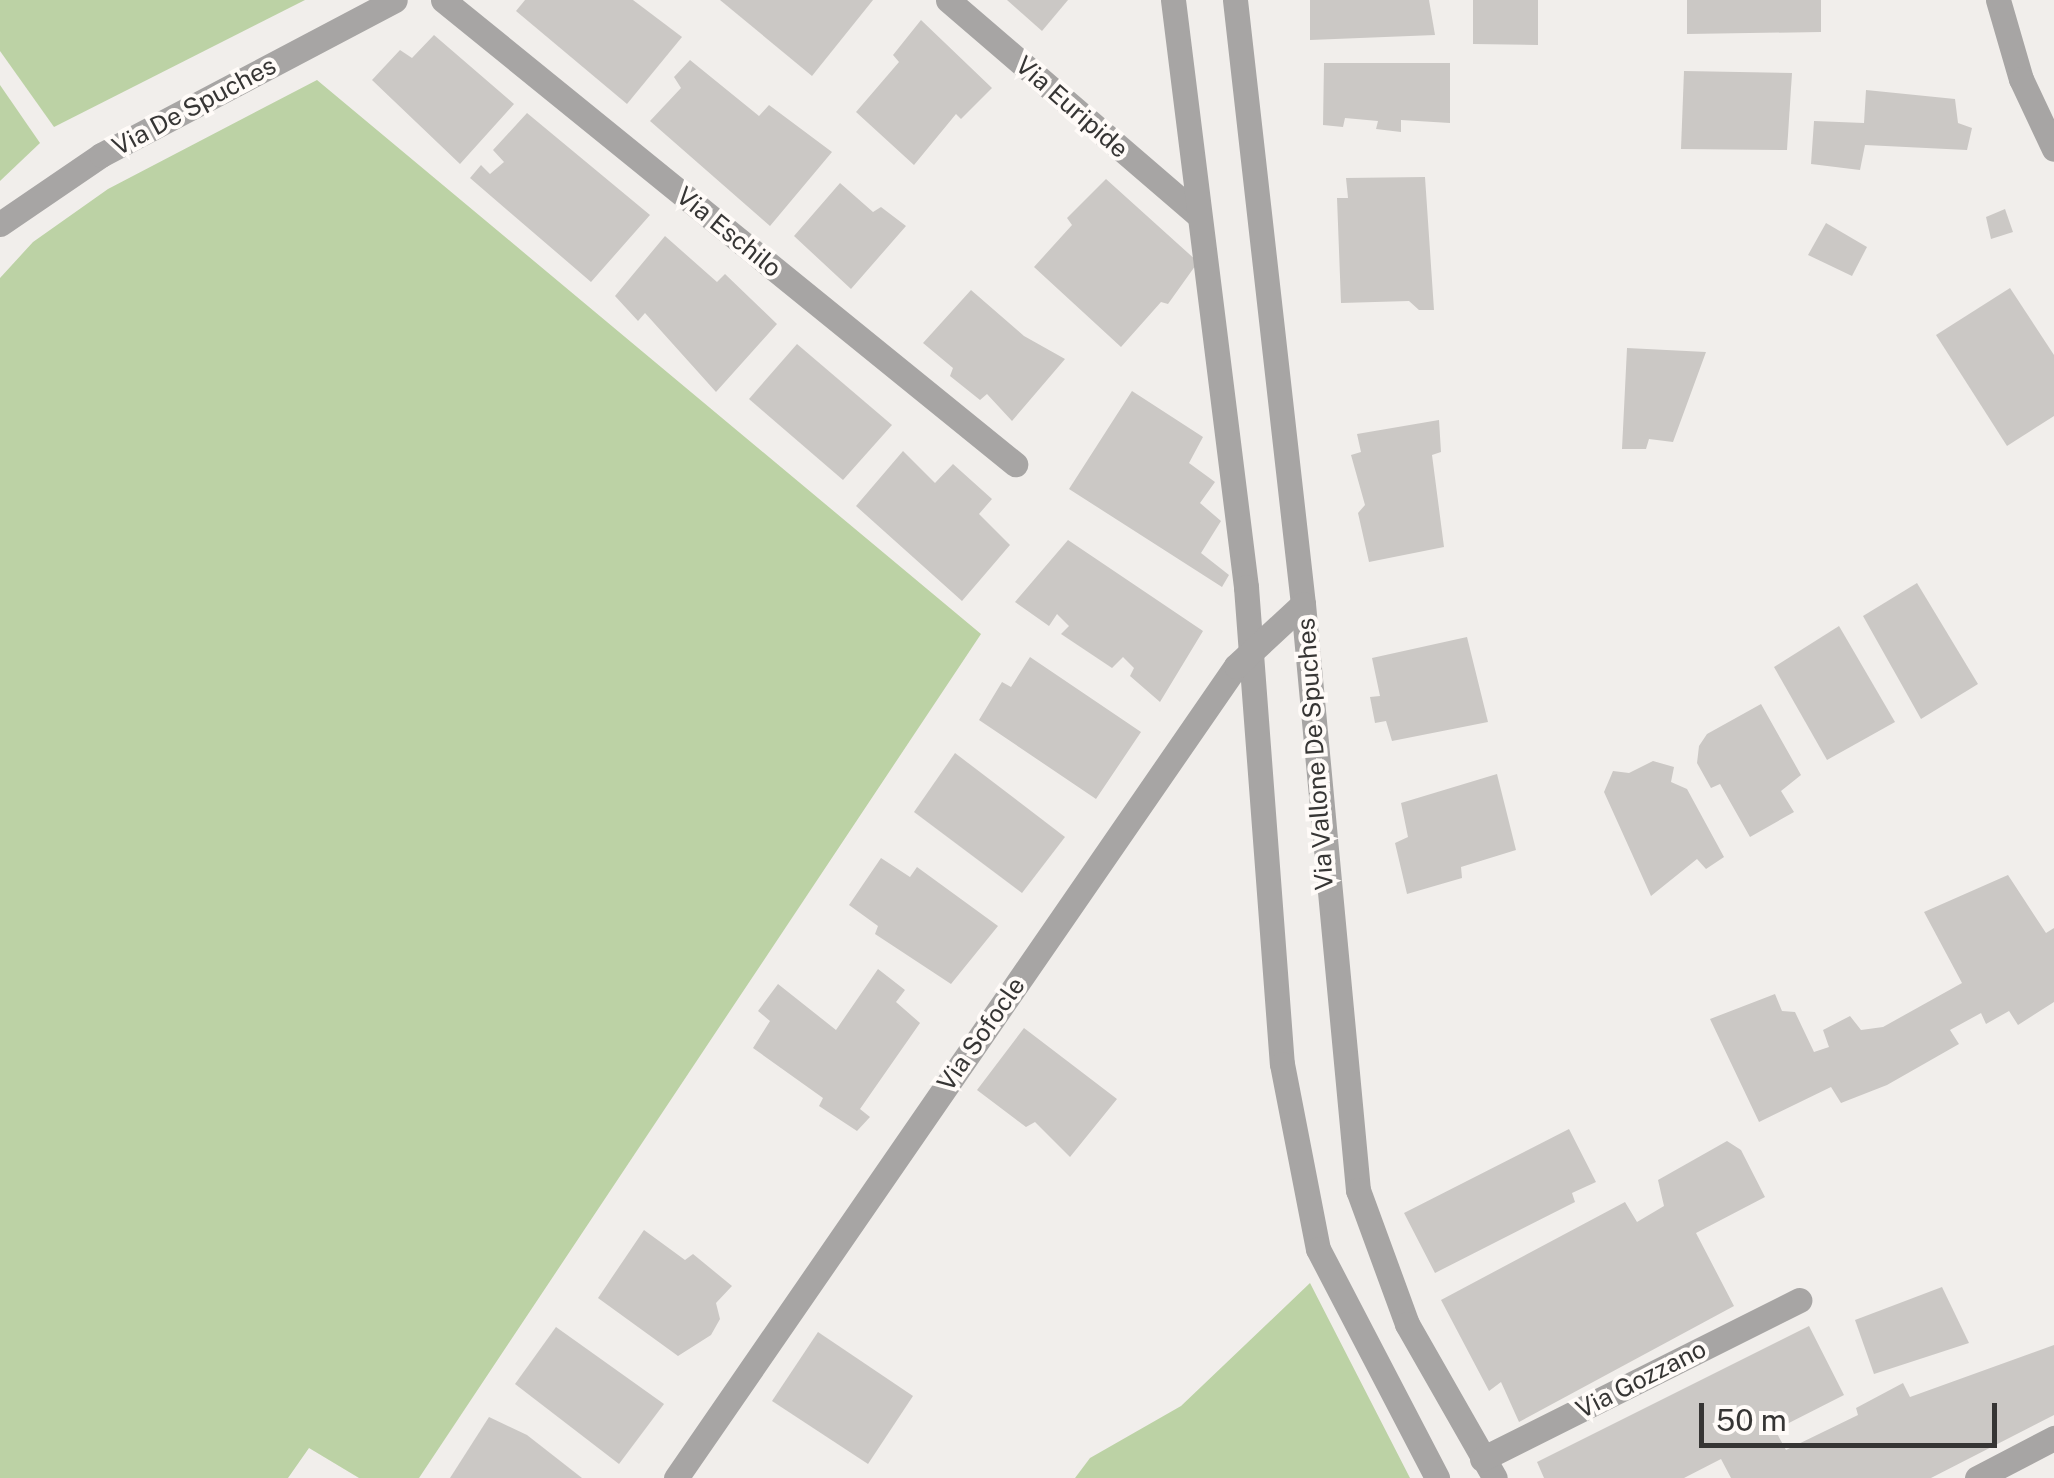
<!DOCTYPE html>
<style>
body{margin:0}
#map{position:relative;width:2054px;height:1478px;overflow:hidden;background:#f1eeeb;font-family:"Public Sans",sans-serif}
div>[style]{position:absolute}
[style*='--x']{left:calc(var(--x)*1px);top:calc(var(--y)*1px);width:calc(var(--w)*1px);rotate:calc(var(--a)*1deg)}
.green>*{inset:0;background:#bcd2a5}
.building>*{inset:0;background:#cbc8c5}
.minor>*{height:25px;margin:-12.5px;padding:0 12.5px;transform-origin:12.5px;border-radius:12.5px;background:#a7a5a4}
span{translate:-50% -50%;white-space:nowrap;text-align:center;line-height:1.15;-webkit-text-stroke:8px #fffbf8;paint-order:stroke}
.street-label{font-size:25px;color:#363534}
.scale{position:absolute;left:1699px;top:1403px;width:298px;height:45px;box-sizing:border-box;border:5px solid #363534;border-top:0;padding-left:12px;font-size:30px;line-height:35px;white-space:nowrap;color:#363534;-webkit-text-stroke:8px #fffbf8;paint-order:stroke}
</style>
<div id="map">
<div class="green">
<i style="clip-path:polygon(0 0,305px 0,54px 127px,0 51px)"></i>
<i style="clip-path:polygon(317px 80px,981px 634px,419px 1478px,359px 1478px,309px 1448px,288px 1478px,0 1478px,0 278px,33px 242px,108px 189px)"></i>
<i style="clip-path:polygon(0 85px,40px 143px,0 181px)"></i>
<i style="clip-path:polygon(1310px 1283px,1410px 1478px,1075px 1478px,1090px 1458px,1181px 1406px)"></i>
</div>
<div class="building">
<i style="clip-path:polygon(525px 0,633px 0,682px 37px,627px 104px,516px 11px)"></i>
<i style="clip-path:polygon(720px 0,873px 0,812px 76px)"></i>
<i style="clip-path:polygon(1007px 0,1068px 0,1042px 31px)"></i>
<i style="clip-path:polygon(1310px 0,1429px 0,1435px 35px,1310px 40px)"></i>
<i style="clip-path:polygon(1473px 0,1538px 0,1538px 45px,1473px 44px)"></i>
<i style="clip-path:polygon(1687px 0,1821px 0,1821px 32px,1687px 34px)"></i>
<i style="clip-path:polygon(921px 20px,992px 88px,961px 119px,956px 114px,914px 165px,856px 112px,899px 62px,893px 55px)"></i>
<i style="clip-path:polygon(434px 35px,514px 104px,460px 164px,372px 80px,400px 50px,412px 58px)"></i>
<i style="clip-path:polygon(690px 60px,759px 116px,769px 105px,832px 152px,770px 226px,650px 121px,681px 88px,674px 77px)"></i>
<i style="clip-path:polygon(1324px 63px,1450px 63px,1450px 123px,1401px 120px,1401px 132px,1376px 129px,1378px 121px,1345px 118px,1343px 127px,1323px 125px)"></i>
<i style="clip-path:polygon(1684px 71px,1792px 73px,1787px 150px,1681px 149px)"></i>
<i style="clip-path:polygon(1866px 90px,1955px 99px,1958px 123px,1972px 128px,1967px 150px,1865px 145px,1860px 170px,1811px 164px,1814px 121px,1864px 123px)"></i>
<i style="clip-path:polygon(527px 113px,650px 215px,591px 282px,470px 178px,481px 165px,490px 174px,504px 162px,493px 150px)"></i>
<i style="clip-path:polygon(1425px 177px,1434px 310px,1419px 310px,1409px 301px,1341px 303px,1337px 198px,1348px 198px,1346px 178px)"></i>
<i style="clip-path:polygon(1106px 179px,1198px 262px,1168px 304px,1161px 302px,1121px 347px,1034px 267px,1072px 225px,1067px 218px)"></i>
<i style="clip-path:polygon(840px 183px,873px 212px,881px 207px,906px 226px,851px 289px,794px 236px)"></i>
<i style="clip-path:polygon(2005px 209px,2013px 232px,1991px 239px,1986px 217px)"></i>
<i style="clip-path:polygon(1826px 223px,1867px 247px,1852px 276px,1808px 255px)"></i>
<i style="clip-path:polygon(665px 236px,717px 282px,725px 274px,777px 324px,716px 392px,645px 313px,638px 321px,615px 296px)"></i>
<i style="clip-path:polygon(2010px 288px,2054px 355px,2054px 416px,2007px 446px,1936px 335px)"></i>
<i style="clip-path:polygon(971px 290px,1024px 336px,1065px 359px,1012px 421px,987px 394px,980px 400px,950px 376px,953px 368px,923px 343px)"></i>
<i style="clip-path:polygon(797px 344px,892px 425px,843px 480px,749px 399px)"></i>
<i style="clip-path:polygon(1627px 348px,1706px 352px,1673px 442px,1649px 439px,1646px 449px,1622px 449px)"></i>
<i style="clip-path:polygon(1132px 391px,1203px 437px,1189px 463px,1215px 482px,1200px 503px,1221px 521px,1201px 553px,1229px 575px,1222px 587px,1069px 489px)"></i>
<i style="clip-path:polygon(1439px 420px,1441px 452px,1432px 455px,1444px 547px,1369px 562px,1358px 513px,1365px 505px,1351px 455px,1361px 452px,1357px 434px)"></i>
<i style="clip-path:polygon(903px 451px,935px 483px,953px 464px,992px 499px,979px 514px,1010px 545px,962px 601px,856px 506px)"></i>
<i style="clip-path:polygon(1068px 540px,1203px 631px,1160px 702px,1130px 676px,1134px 668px,1123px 657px,1112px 668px,1061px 634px,1069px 626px,1057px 614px,1049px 626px,1015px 602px)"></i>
<i style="clip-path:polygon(1917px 583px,1978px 684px,1921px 719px,1863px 616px)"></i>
<i style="clip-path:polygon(1839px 626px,1895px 722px,1827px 760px,1774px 667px)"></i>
<i style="clip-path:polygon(1467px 637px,1488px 722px,1392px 741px,1386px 721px,1375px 723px,1370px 697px,1380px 696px,1372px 658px)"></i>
<i style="clip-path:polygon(1030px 657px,1141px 732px,1096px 799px,979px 720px,1002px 682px,1011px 687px)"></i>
<i style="clip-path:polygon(1761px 704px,1801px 775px,1781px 791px,1794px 812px,1750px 837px,1720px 784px,1711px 788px,1697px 763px,1699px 746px,1707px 734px)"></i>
<i style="clip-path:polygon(955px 753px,1065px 837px,1022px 893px,914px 812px)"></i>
<i style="clip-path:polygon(1653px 761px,1674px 767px,1671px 782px,1687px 789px,1724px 857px,1706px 869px,1697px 859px,1651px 896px,1604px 792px,1613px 771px,1629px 773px)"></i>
<i style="clip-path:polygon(1497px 774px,1516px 850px,1461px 867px,1462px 878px,1407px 894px,1395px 843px,1408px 837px,1401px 803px)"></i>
<i style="clip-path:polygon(881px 858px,910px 877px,917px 867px,998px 926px,951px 984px,875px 934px,878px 926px,849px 905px)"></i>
<i style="clip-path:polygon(2008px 875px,2046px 933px,2054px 928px,2054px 1002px,2018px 1025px,2009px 1011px,1986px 1024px,1981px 1013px,1950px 1030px,1959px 1044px,1887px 1085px,1841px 1103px,1831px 1087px,1759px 1122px,1710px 1019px,1775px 994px,1782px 1011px,1795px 1012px,1814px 1052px,1829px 1047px,1823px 1030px,1850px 1016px,1861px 1030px,1883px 1027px,1962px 983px,1924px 912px)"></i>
<i style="clip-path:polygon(878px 969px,905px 990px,896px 1002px,920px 1023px,860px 1109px,870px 1117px,857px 1131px,819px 1106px,823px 1098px,753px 1048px,770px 1021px,758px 1011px,778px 984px,836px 1030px)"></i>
<i style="clip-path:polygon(1024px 1028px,1117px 1099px,1070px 1157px,1035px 1122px,1026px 1127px,977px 1090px)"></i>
<i style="clip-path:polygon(1569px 1129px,1596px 1182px,1572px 1193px,1575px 1202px,1435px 1273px,1404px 1213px)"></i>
<i style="clip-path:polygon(1727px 1141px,1741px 1150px,1765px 1197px,1696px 1233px,1734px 1306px,1519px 1422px,1501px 1382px,1489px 1391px,1441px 1300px,1625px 1202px,1637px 1222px,1664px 1206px,1658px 1180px)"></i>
<i style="clip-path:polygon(644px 1230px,685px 1260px,693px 1254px,732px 1286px,716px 1303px,720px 1319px,711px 1335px,678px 1356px,598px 1298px)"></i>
<i style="clip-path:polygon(1942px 1287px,1969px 1343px,1874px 1374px,1855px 1320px)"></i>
<i style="clip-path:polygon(1809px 1326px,1844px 1395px,1775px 1430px,1786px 1450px,1858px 1415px,1856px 1408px,1903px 1383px,1910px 1397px,2054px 1345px,2054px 1415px,1931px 1478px,1731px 1478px,1721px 1459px,1684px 1478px,1544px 1478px,1537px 1462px)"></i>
<i style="clip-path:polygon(556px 1327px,664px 1404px,619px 1464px,515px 1384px)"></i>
<i style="clip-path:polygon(818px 1332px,913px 1396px,868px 1464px,772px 1401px)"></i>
<i style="clip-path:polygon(489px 1417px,527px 1435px,582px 1478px,450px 1478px)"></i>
</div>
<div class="minor">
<i style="--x:443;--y:0;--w:737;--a:39.05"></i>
<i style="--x:948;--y:0;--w:328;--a:40.7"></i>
<i style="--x:1173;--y:0;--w:592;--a:82.91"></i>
<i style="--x:1246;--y:587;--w:478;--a:85.7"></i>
<i style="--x:1282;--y:1064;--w:188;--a:79"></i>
<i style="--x:1318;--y:1249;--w:258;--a:62.5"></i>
<i style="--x:1235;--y:0;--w:608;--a:83.58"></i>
<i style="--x:1303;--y:604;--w:589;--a:84.64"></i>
<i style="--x:1358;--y:1190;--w:143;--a:69.9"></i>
<i style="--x:1407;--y:1324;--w:177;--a:60.3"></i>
<i style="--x:1998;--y:0;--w:82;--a:73.8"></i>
<i style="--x:2021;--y:79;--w:77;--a:64.8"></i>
<i style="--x:0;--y:224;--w:122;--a:-34.3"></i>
<i style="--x:101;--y:155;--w:332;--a:-27.8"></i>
<i style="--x:1482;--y:1459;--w:355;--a:-26.6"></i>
<i style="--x:676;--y:1478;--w:986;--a:-55.41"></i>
<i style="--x:1236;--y:666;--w:91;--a:-42.8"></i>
<i style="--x:1977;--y:1478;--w:87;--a:-27.5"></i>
</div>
<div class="street-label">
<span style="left:194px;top:106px;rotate:-28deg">Via De Spuches</span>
<span style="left:1072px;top:107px;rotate:41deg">Via Euripide</span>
<span style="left:729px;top:232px;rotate:39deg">Via Eschilo</span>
<span style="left:1315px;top:754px;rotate:-94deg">Via Vallone De Spuches</span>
<span style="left:981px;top:1034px;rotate:-55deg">Via Sofocle</span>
<span style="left:1641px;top:1379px;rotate:-27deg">Via Gozzano</span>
</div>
<div class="scale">50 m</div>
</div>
